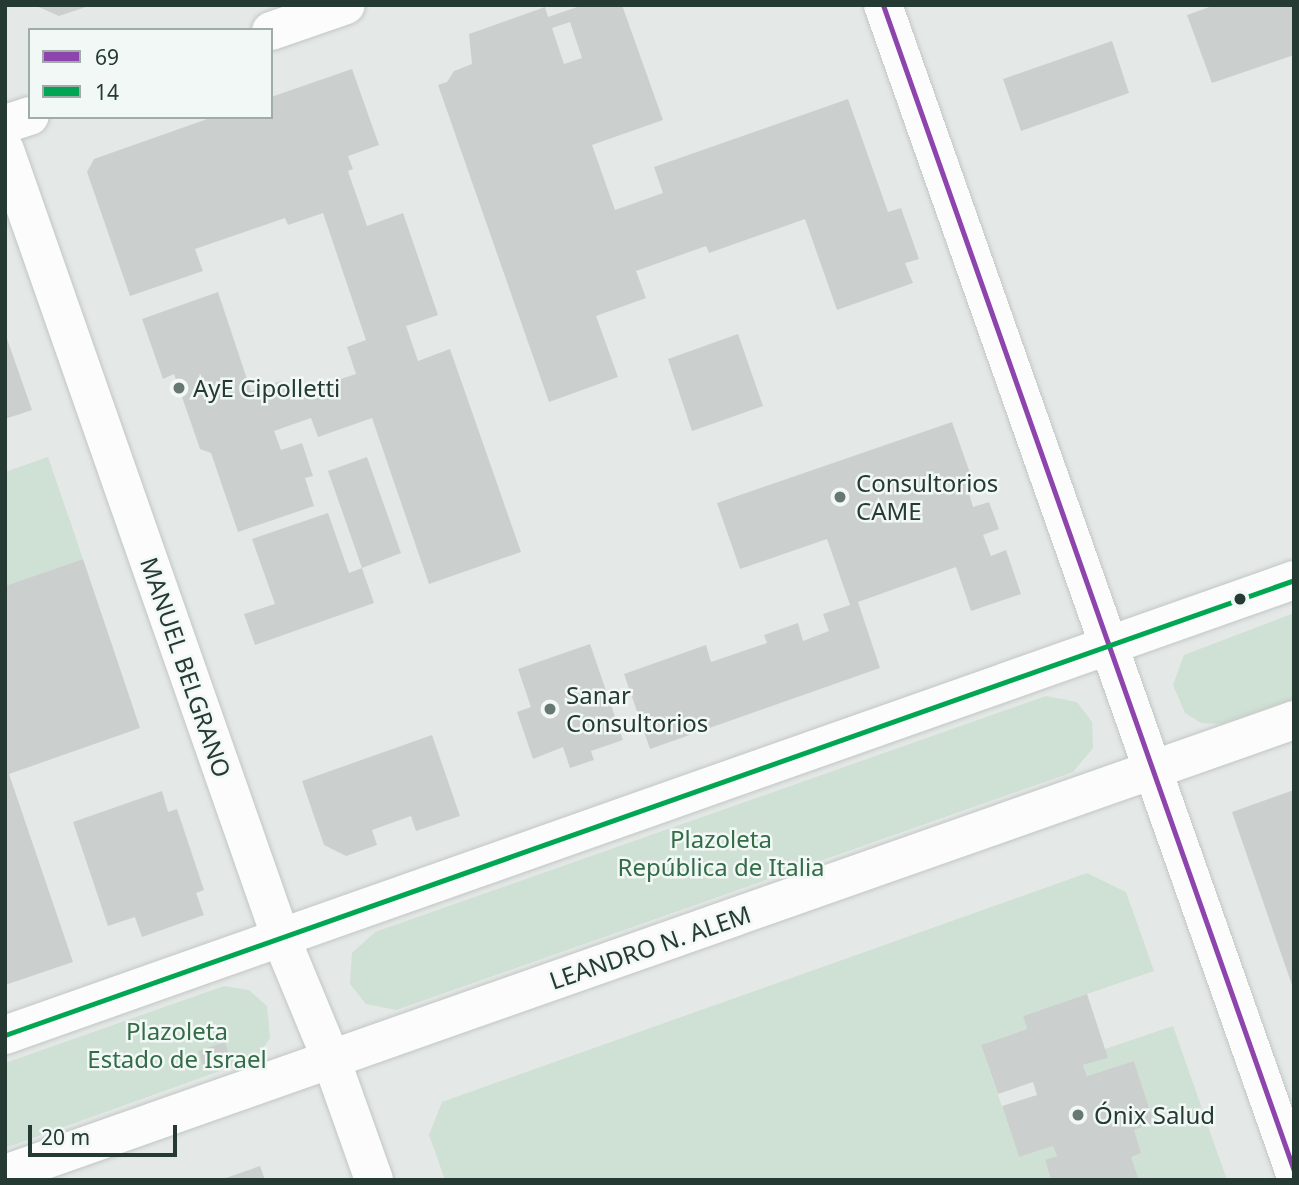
<!DOCTYPE html>
<meta charset="utf-8">
<style>
body{margin:0}
#map{position:relative;width:1299px;height:1185px;overflow:hidden;background:#e4e9e7;font-family:"Noto Sans",sans-serif}
div>[style]{position:absolute}
[style*='--x']{left:calc(var(--x)*1px);top:calc(var(--y)*1px);width:calc(var(--w)*1px);rotate:calc(var(--a)*1deg)}
.green>*{inset:0;background:#cfe0d4}
.building>*{inset:0;background:#cbd0ce}
.roads{filter:drop-shadow(0 0 2px #c1c6c4) drop-shadow(0 0 2px #c1c6c4)}
.street>*{height:38px;margin:-19px;padding:0 19px;transform-origin:19px;border-radius:19px;background:#fbfcfb}
.secondary>*{height:38px;margin:-19px;padding:0 19px;transform-origin:19px;border-radius:19px;background:#fbfcfb}
.bus-1>*{height:5px;margin:-2.5px;padding:0 2.5px;transform-origin:2.5px;border-radius:2.5px;background:#8e44ad}
.bus-2>*{height:5px;margin:-2.5px;padding:0 2.5px;transform-origin:2.5px;border-radius:2.5px;background:#00a651}
.dots>*{width:19px;height:19px;translate:-50% -50%;box-sizing:border-box;border:4px solid #f2f8f5;border-radius:50%}
span{translate:-50% -50%;white-space:nowrap;text-align:center;line-height:1.15;-webkit-text-stroke:5px #f2f8f5;paint-order:stroke}
.poi-label{font-size:24px;color:#243a33}
.left{translate:0 -50%;text-align:left}
.street-label{font-size:24px;color:#243a33}
.park-label{font-size:24px;color:#346b48}
.frame{position:absolute;inset:0;border:7px solid #243a33;pointer-events:none}
.legend{position:absolute;left:28px;top:28px;width:245px;height:91px;box-sizing:border-box;background:#f2f8f5;border:2px solid #a0aca7;margin:0;padding:9px 12px;list-style:none;font-size:21px;color:#243a33}
.legend li{display:flex;align-items:center;gap:14px;height:35px}
.legend b{width:35px;border:2px solid #a0aca7}
.scale{position:absolute;left:28px;top:1125px;width:149px;height:32px;box-sizing:border-box;border:4px solid #243a33;border-top:0;padding-left:9px;font-size:21px;line-height:24px;white-space:nowrap;color:#243a33;-webkit-text-stroke:5px #f2f8f5;paint-order:stroke}
</style>
<div id="map">
<div class="green">
<i style="clip-path:polygon(48px 457px,83px 559px,5px 586px,5px 472px)"></i>
<i style="clip-path:polygon(1294px 613px,1294px 699px,1221px 724px,1201px 723px,1185px 713px,1173px 685px,1184px 655px)"></i>
<i style="clip-path:polygon(1046px 696px,1077px 702px,1092px 722px,1093px 748px,1073px 772px,396px 1010px,366px 1004px,350px 984px,352px 953px,375px 932px)"></i>
<i style="clip-path:polygon(1087px 873px,1126px 892px,1154px 971px,1023px 1016px,1027px 1029px,981px 1045px,1019px 1157px,1053px 1146px,1057px 1156px,1045px 1161px,1051px 1180px,445px 1180px,429px 1135px,442px 1102px)"></i>
<i style="clip-path:polygon(224px 986px,249px 990px,267px 1006px,270px 1038px,256px 1058px,5px 1148px,5px 1063px)"></i>
<i style="clip-path:polygon(1173px 1026px,1227px 1180px,1139px 1180px,1131px 1157px,1134px 1130px,1154px 1123px,1134px 1061px,1087px 1076px,1083px 1065px,1107px 1058px,1105px 1049px)"></i>
</div>
<div class="building">
<i style="clip-path:polygon(34px 5px,89px 5px,89px 6px,59px 16px)"></i>
<i style="clip-path:polygon(evenodd,583px 5px,622px 5px,663px 120px,592px 145px,615px 210px,663px 193px,654px 167px,848px 99px,888px 212px,901px 208px,919px 259px,905px 263px,913px 283px,837px 310px,805px 219px,709px 253px,706px 246px,636px 271px,646px 298px,596px 316px,618px 377px,549px 402px,438px 85px,447px 82px,454px 71px,472px 64px,469px 34px,545px 7px,548px 17px,583px 5px,570px 22px,582px 58px,564px 64px,552px 28px,570px 22px)"></i>
<i style="clip-path:polygon(1215px 5px,1294px 5px,1294px 55px,1212px 83px,1187px 15px)"></i>
<i style="clip-path:polygon(1112px 41px,1129px 93px,1021px 131px,1003px 79px)"></i>
<i style="clip-path:polygon(352px 69px,379px 145px,348px 156px,353px 169px,348px 171px,367px 226px,403px 213px,438px 315px,406px 326px,418px 361px,450px 349px,521px 552px,429px 584px,372px 418px,318px 437px,311px 418px,274px 431px,281px 450px,302px 443px,313px 476px,305px 478px,314px 506px,238px 532px,211px 453px,200px 449px,174px 374px,163px 379px,142px 319px,218px 292px,251px 391px,281px 381px,302px 392px,356px 374px,347px 347px,366px 340px,323px 213px,288px 225px,285px 218px,195px 249px,203px 271px,130px 296px,87px 172px,94px 159px,213px 117px,271px 117px,271px 97px)"></i>
<i style="clip-path:polygon(5px 333px,32px 410px,5px 419px)"></i>
<i style="clip-path:polygon(738px 334px,763px 406px,692px 431px,668px 359px)"></i>
<i style="clip-path:polygon(952px 422px,975px 487px,968px 490px,973px 507px,989px 502px,999px 529px,983px 535px,991px 556px,1006px 550px,1021px 594px,971px 611px,956px 567px,858px 602px,880px 668px,650px 749px,624px 674px,706px 645px,711px 662px,767px 643px,764px 635px,798px 623px,803px 641px,829px 631px,823px 614px,850px 605px,827px 539px,740px 569px,717px 503px)"></i>
<i style="clip-path:polygon(367px 457px,401px 553px,362px 568px,328px 471px)"></i>
<i style="clip-path:polygon(328px 513px,349px 573px,362px 568px,374px 603px,255px 645px,244px 614px,275px 604px,252px 539px)"></i>
<i style="clip-path:polygon(83px 559px,140px 728px,9px 774px,73px 962px,5px 985px,5px 586px)"></i>
<i style="clip-path:polygon(590px 644px,623px 740px,591px 751px,594px 760px,570px 768px,563px 747px,533px 759px,517px 712px,531px 707px,518px 669px)"></i>
<i style="clip-path:polygon(432px 735px,460px 816px,416px 831px,411px 816px,372px 830px,377px 845px,346px 856px,324px 845px,302px 781px)"></i>
<i style="clip-path:polygon(1294px 790px,1294px 988px,1293px 988px,1232px 812px)"></i>
<i style="clip-path:polygon(162px 791px,168px 812px,177px 809px,204px 890px,196px 893px,204px 915px,142px 937px,135px 917px,108px 926px,73px 822px)"></i>
<i style="clip-path:polygon(1087px 994px,1108px 1058px,1083px 1065px,1087px 1076px,1134px 1061px,1154px 1123px,1134px 1130px,1141px 1153px,1131px 1157px,1139px 1180px,1051px 1180px,1045px 1160px,1057px 1156px,1053px 1146px,1019px 1157px,1002px 1106px,1037px 1095px,1033px 1082px,998px 1094px,981px 1045px,1027px 1029px,1023px 1016px)"></i>
<i style="clip-path:polygon(225px 1042px,231px 1062px,205px 1071px,198px 1051px)"></i>
<i style="clip-path:polygon(260px 1166px,265px 1180px,223px 1180px,223px 1179px)"></i>
</div>
<div class="roads">
<div class="street">
<i style="--x:883;--y:5;--w:1236;--a:70.58"></i>
<i style="--x:271;--y:31;--w:79;--a:-19.1"></i>
<i style="--x:5;--y:124;--w:26;--a:-18"></i>
<i style="--x:5;--y:150;--w:835;--a:70.7"></i>
<i style="--x:281;--y:938;--w:131;--a:67.5"></i>
<i style="--x:331;--y:1059;--w:128;--a:70.4"></i>
</div>
<div class="secondary">
<i style="--x:5;--y:1035;--w:1367;--a:-19.44"></i>
<i style="--x:5;--y:1174;--w:1367;--a:-19.4"></i>
</div>
</div>
<div class="bus-1">
<i style="--x:883;--y:5;--w:1236;--a:70.58"></i>
</div>
<div class="bus-2">
<i style="--x:5;--y:1035;--w:1367;--a:-19.44"></i>
</div>
<div class="dots">
<i style="left:179px;top:388px;background:#677772"></i>
<i style="left:840px;top:497px;background:#677772"></i>
<i style="left:1240px;top:599px;background:#243a33"></i>
<i style="left:550px;top:709px;background:#677772"></i>
<i style="left:1078px;top:1115px;background:#677772"></i>
</div>
<div class="poi-label">
<span class="left" style="left:193px;top:388px">AyE Cipolletti</span>
<span class="left" style="left:856px;top:497px">Consultorios<br>CAME</span>
<span class="left" style="left:566px;top:709px">Sanar<br>Consultorios</span>
<span class="left" style="left:1094px;top:1115px">Ónix Salud</span>
</div>
<div class="street-label">
<span style="left:186px;top:667px;rotate:71deg">MANUEL BELGRANO</span>
<span style="left:650px;top:947px;rotate:-19deg">LEANDRO N. ALEM</span>
</div>
<div class="park-label">
<span style="left:721px;top:853px">Plazoleta<br>República de Italia</span>
<span style="left:177px;top:1045px">Plazoleta<br>Estado de Israel</span>
</div>
<div class="frame"></div>
<ul class="legend">
<li><b style="height:9px;background:#8e44ad"></b>69</li>
<li><b style="height:9px;background:#00a651"></b>14</li>
</ul>
<div class="scale">20 m</div>
</div>
